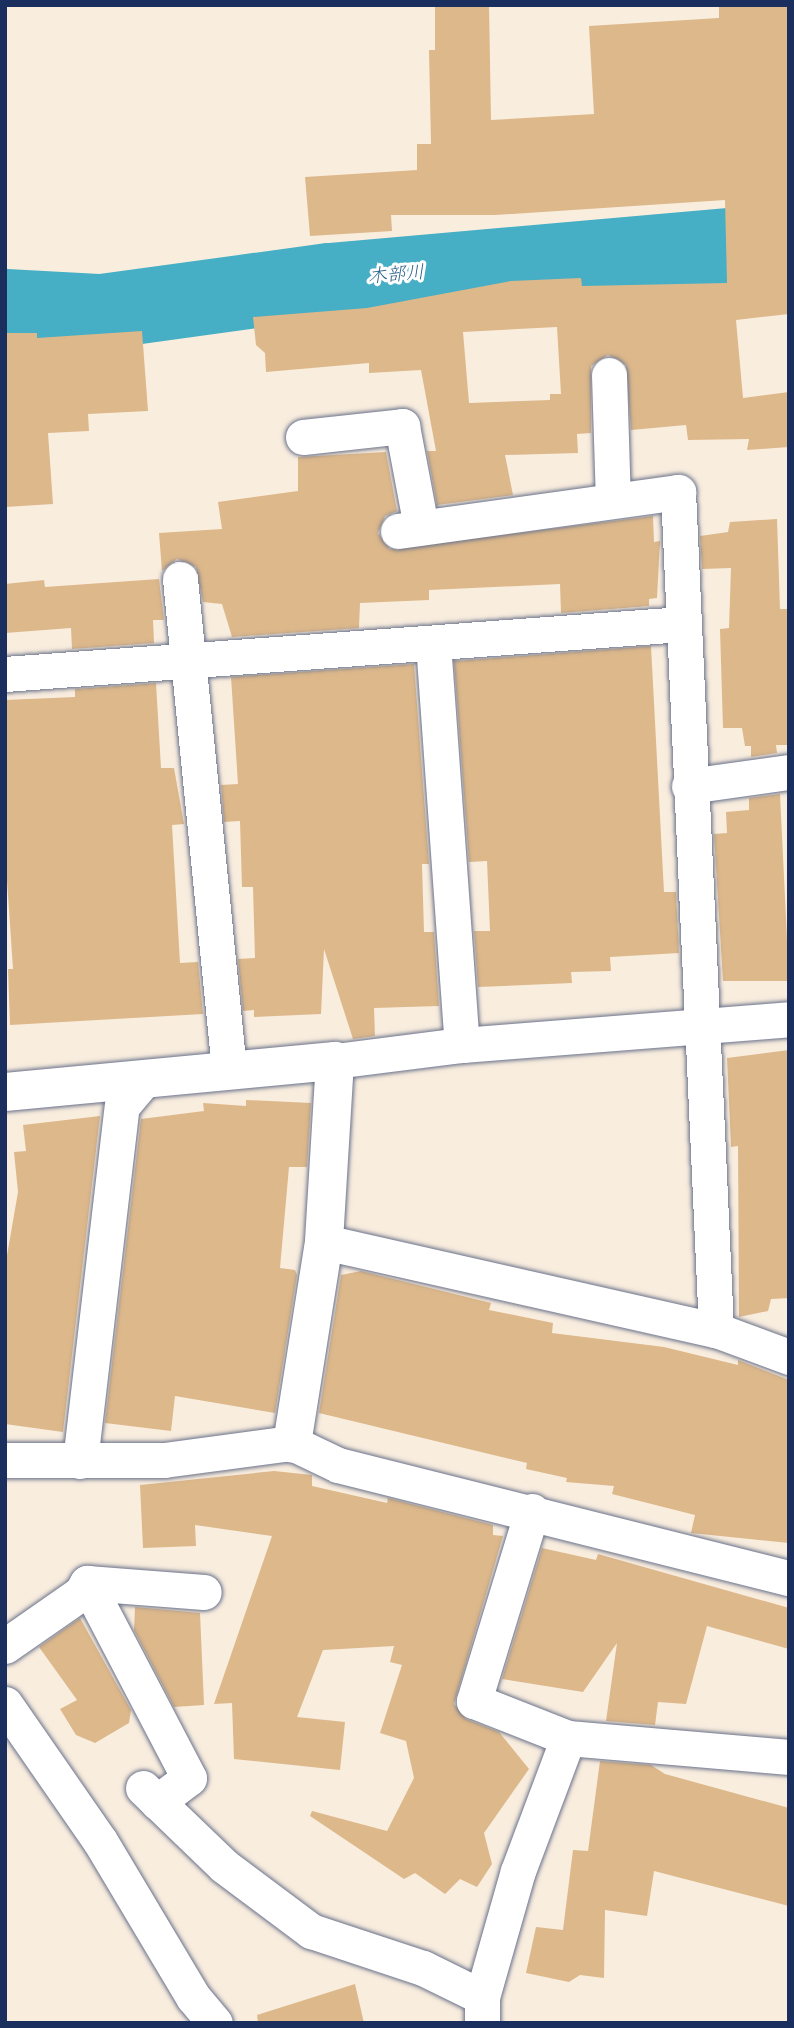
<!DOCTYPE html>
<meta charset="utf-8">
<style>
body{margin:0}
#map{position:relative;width:794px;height:2028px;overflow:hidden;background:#f9edde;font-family:"Shantell Sans","Klee One",sans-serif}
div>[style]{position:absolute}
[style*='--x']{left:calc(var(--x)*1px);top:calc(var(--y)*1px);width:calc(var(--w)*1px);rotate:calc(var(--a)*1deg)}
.river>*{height:75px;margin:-37.5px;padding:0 37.5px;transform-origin:37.5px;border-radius:37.5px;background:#46aec5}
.building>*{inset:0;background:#ddb88b}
.roads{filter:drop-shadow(0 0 2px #69728b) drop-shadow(0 0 2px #69728b)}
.minor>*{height:35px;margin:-17.5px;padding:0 17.5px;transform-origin:17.5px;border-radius:17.5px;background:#fff}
.tertiary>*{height:38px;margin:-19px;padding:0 19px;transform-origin:19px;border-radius:19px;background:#fff}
span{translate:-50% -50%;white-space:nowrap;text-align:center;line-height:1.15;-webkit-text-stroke:6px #fff;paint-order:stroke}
.water-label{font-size:19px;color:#2c6287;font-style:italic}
.frame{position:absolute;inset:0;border:7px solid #1b2f5e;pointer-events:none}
</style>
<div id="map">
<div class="river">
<i style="--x:5;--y:306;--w:97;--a:3"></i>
<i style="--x:102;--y:311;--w:229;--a:-7.8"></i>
<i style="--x:329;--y:280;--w:462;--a:-5"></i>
</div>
<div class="building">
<i style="clip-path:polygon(evenodd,435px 5px,489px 5px,491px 120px,594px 114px,589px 26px,719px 18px,719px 5px,789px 5px,789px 314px,736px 320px,743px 398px,789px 392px,789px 447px,747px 450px,749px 439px,688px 440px,686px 425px,631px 430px,626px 365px,608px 355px,591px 366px,591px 433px,577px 434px,578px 453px,505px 455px,513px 495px,437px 505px,427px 451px,436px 451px,421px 370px,369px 373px,369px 363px,266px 372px,265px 353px,256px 345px,253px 317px,367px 308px,511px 281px,581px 278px,582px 286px,727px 283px,725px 200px,495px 215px,391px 215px,392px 231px,310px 236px,305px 177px,417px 170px,417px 144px,431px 144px,429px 50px,435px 50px,435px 5px,557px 327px,561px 394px,550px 394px,550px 400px,469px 403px,463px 332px,557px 327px)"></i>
<i style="clip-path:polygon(142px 331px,148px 411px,88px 414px,89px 431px,48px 433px,53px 504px,5px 507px,5px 333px,37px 333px,37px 338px)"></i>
<i style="clip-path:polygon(386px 452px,397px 511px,385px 516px,378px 533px,390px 549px,653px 516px,654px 542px,660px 541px,657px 598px,649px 599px,649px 606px,561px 613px,560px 584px,429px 590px,429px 600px,360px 603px,359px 628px,232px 637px,222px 604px,203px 602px,196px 567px,177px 559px,162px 571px,159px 533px,222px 529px,218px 502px,298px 491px,298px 457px)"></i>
<i style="clip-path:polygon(777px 519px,780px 609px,789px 609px,789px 745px,776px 745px,777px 753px,751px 757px,751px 746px,745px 746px,742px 728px,723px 728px,720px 629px,729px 628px,731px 568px,702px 569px,700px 536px,728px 532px,730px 522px)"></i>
<i style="clip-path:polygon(159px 579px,164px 620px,153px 620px,154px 643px,72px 649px,71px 628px,5px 633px,5px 584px,44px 580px,45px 587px)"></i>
<i style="clip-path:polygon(651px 646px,664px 892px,676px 892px,679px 953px,610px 957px,611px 971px,571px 972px,572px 983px,478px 987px,474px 931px,490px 931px,487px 861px,469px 862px,454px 661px)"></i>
<i style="clip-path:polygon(414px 664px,429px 864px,422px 864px,424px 932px,434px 932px,439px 1006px,374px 1008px,375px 1036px,353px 1039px,324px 949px,321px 1014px,254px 1017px,254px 1010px,243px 1011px,238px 959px,255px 958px,253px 887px,242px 887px,240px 821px,224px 822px,221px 785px,238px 784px,231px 677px)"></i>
<i style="clip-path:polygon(156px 683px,161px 768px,174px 768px,184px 824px,172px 825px,180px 963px,198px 962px,203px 1014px,10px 1025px,8px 969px,13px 969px,5px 851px,5px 700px,75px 697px,75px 689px)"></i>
<i style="clip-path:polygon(780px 794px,789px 981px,723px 981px,714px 834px,727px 833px,726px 812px,749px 810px,749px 798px)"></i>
<i style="clip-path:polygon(789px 1050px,789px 1298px,771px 1299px,768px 1311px,739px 1317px,738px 1146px,731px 1147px,727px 1058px)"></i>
<i style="clip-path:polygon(246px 1100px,311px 1103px,307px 1167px,289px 1167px,280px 1268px,295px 1270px,297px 1275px,275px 1413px,175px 1396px,171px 1431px,105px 1423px,141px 1119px,204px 1111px,203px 1103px,246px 1106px)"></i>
<i style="clip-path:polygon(100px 1116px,63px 1432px,5px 1424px,5px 1267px,18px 1192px,14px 1152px,26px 1151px,23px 1125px)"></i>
<i style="clip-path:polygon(361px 1271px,491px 1303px,489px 1310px,553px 1323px,552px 1333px,664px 1347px,738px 1365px,738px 1360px,789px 1380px,789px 1543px,691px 1533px,695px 1515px,612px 1494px,614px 1486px,566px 1482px,567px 1478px,526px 1469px,527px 1463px,319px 1413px,341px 1275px)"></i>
<i style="clip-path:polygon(274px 1471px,312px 1475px,312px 1486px,387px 1503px,388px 1498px,493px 1525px,493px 1535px,503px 1536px,454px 1704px,466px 1719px,499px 1732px,529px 1769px,484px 1833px,492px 1864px,477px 1887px,460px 1879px,445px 1894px,415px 1873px,404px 1879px,310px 1816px,312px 1811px,387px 1831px,414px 1778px,406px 1741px,380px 1733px,402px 1665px,390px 1662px,394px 1646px,323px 1650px,297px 1717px,345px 1722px,340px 1770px,234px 1759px,232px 1703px,214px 1704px,272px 1536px,195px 1525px,196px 1546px,143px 1548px,140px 1485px)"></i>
<i style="clip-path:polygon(542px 1548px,596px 1560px,598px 1554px,789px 1608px,789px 1649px,707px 1626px,686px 1704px,658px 1702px,655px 1725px,606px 1721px,617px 1643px,583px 1692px,502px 1679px)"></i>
<i style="clip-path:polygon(135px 1607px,200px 1613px,204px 1705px,174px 1707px,134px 1630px)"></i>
<i style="clip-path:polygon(80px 1618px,131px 1710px,129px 1723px,95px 1743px,76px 1735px,60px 1709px,77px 1700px,39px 1647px)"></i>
<i style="clip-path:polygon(600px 1761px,651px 1765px,665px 1774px,789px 1808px,789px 1906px,654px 1871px,647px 1916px,605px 1910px,604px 1978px,580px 1975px,569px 1982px,526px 1973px,536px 1927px,563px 1930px,573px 1850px,588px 1851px)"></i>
<i style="clip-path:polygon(355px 1984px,364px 2023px,258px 2023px,257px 2015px)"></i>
</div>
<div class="roads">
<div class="minor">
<i style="--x:609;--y:375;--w:125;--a:88.2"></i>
<i style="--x:303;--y:437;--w:100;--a:-6.3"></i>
<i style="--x:402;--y:426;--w:103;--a:79.3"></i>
<i style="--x:398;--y:531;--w:283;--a:-7.9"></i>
<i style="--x:678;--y:492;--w:839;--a:87.4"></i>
<i style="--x:180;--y:579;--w:494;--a:84.3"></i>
<i style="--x:433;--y:643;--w:403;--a:85.9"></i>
<i style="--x:5;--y:674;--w:679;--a:-4.22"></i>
<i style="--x:689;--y:786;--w:101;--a:-8"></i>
<i style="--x:335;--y:1061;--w:128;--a:-7.2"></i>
<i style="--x:462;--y:1045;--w:328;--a:-4.5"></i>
<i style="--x:324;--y:1242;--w:402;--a:12.7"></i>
<i style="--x:716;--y:1330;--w:78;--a:20.3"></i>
<i style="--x:5;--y:1460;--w:159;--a:0"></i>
<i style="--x:164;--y:1460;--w:129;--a:-7.6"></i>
<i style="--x:292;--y:1443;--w:51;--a:25.6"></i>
<i style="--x:338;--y:1465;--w:465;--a:14.1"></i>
<i style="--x:80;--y:1461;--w:357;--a:-83.3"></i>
<i style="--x:122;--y:1106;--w:34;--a:-50"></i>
<i style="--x:532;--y:1511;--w:199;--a:107"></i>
<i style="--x:474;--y:1701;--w:101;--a:21.5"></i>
<i style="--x:568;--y:1738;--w:222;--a:4.9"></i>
<i style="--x:87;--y:1583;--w:220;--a:62.4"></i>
<i style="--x:189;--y:1778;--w:40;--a:143"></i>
<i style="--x:87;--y:1583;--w:117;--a:4.4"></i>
<i style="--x:5;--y:1646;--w:93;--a:-34.9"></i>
<i style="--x:81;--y:1593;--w:12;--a:-59"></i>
<i style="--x:5;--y:1704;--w:167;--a:55.3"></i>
<i style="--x:100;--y:1841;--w:182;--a:59.2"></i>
<i style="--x:193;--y:1997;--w:34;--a:50"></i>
<i style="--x:143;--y:1788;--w:112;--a:43.9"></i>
<i style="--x:224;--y:1866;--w:109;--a:36.8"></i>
<i style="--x:311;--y:1931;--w:118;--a:18.3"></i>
<i style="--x:423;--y:1968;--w:66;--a:26.2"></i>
<i style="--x:482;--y:2023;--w:26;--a:-90"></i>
<i style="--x:482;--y:1997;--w:131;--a:-74.1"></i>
<i style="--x:518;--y:1871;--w:142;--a:-69.4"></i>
</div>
<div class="tertiary">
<i style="--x:5;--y:1092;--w:331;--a:-5.4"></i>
<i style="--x:335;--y:1061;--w:181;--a:93.5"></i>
<i style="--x:324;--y:1242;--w:204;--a:99"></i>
</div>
</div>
<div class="water-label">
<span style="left:396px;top:274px;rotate:-5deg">木部川</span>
</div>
<div class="frame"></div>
</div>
